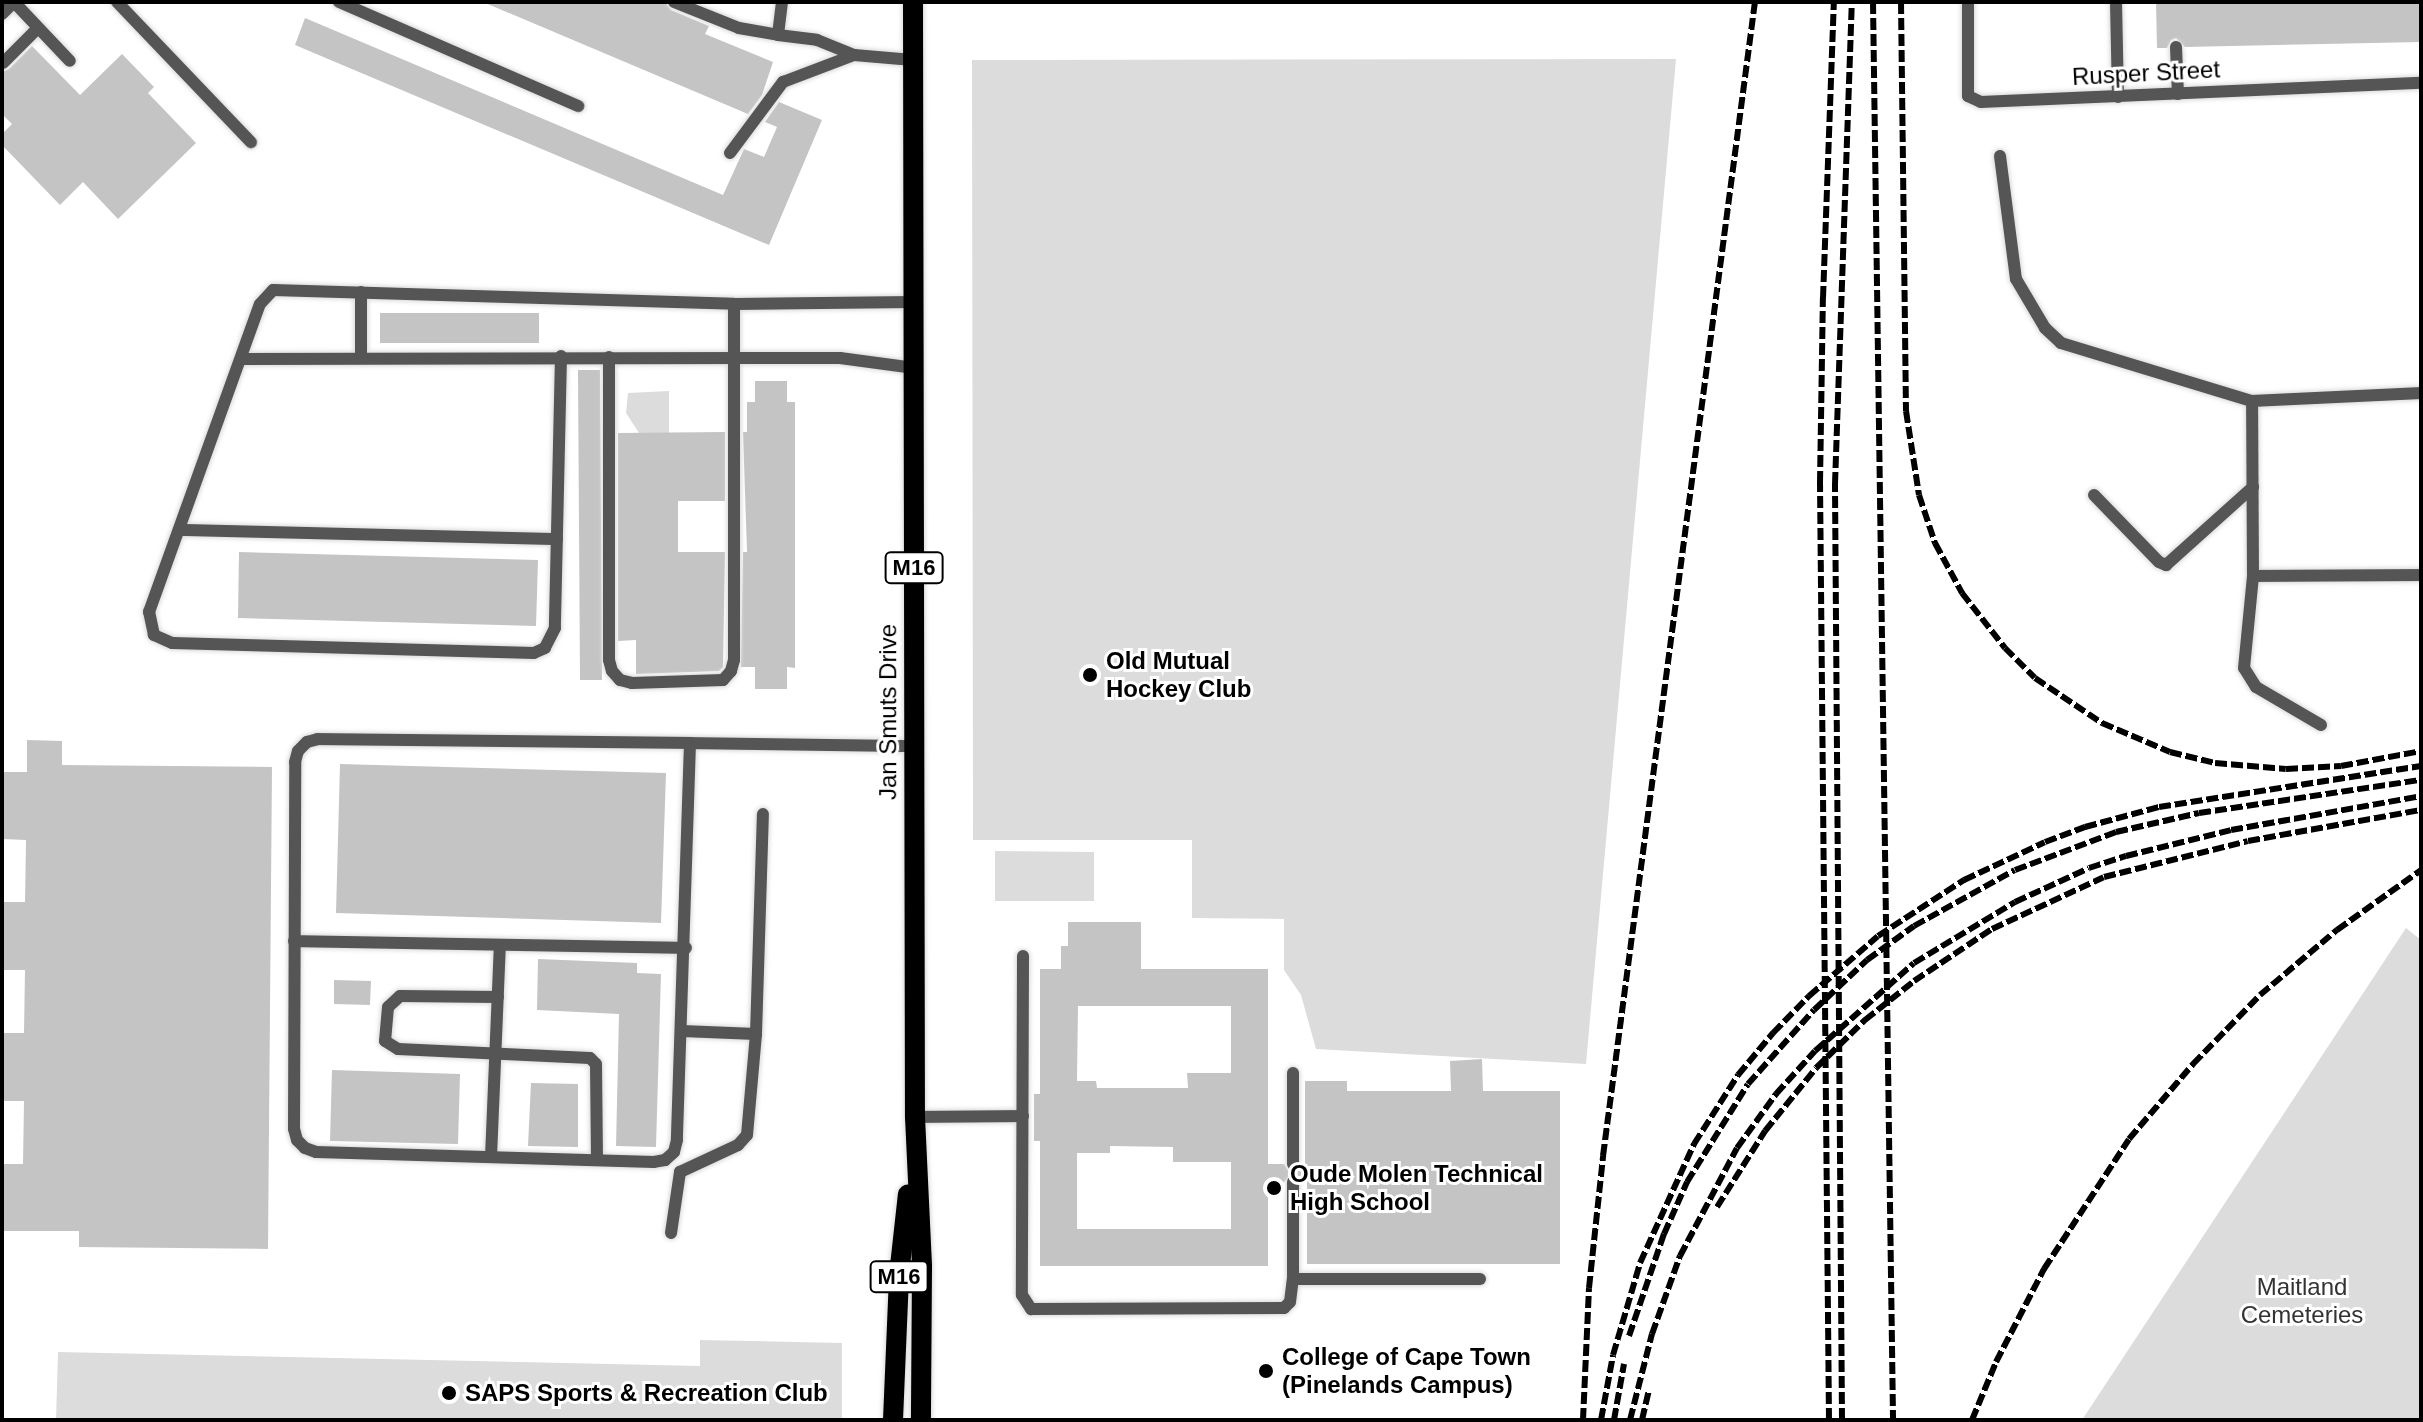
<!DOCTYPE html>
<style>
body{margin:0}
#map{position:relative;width:2423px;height:1422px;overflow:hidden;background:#fff;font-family:Helvetica,sans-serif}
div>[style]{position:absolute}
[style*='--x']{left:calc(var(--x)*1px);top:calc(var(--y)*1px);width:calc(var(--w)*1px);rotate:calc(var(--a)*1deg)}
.green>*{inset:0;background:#dcdcdc}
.building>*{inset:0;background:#c4c4c4}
.roads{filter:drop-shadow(0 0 2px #dbdbdb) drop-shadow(0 0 2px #dbdbdb)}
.lane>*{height:12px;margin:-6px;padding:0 6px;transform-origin:6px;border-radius:6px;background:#555}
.primary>*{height:20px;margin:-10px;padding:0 10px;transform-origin:10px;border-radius:10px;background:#000}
.rail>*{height:6px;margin-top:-3px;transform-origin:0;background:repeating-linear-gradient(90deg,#000 0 12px,transparent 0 16px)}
.dots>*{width:22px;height:22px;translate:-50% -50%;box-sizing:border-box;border:4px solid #fff;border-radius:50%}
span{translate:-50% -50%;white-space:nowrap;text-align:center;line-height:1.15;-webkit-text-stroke:6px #fff;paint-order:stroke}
.shield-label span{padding:2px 6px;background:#fff;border:2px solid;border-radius:6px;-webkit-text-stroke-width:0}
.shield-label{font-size:22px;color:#000;font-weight:700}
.street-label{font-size:24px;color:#000}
.poi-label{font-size:24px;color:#000;font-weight:700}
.left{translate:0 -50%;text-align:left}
.park-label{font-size:24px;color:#333}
.frame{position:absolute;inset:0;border:4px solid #000;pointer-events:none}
</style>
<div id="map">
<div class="green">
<i style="clip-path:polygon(1676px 59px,1586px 1064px,1316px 1049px,1301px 995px,1284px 970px,1284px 919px,1192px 918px,1192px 840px,973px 840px,972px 60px)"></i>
<i style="clip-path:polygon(669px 391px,669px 433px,639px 433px,626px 413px,628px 393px)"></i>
<i style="clip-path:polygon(995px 851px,1094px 852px,1094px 901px,995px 901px)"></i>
<i style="clip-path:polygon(2406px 928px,2421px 940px,2421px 1420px,2082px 1420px)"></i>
<i style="clip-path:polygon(700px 1340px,842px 1343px,842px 1420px,56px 1420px,58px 1352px,700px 1366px)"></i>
</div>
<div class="building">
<i style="clip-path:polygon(483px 2px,665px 2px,671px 10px,709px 26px,705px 34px,773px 62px,762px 95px,748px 114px)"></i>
<i style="clip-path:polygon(2156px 2px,2421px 2px,2421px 42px,2185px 47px,2176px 38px,2171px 40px,2167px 48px,2157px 48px)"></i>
<i style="clip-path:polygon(305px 18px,723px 195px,744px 149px,764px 157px,777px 127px,765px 122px,779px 102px,822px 120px,769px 245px,295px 45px)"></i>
<i style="clip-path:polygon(32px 46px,80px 95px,122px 54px,154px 87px,148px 93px,196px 143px,118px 219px,83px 182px,60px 205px,2px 145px,2px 134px,12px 124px,2px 114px,2px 72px,9px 69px)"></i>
<i style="clip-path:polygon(380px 313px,539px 313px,539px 343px,380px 343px)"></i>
<i style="clip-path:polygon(578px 370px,600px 370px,602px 680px,580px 680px)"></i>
<i style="clip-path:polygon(755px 381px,787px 381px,787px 402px,795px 402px,795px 668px,787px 667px,787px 689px,755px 689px,755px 667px,741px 667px,743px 552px,747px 552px,743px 432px,747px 432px,747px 402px,755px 402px)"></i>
<i style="clip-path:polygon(725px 432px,725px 501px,678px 501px,678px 552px,725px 552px,723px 667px,719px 671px,636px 674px,636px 640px,618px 641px,618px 433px)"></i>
<i style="clip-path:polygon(239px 552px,538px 560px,536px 626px,238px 618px)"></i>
<i style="clip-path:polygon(27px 740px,62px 741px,62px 765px,272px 767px,268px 1249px,79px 1247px,79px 1231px,2px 1231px,2px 1164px,23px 1164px,24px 1101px,2px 1101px,2px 1033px,24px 1033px,25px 970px,2px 970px,2px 902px,25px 902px,26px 840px,2px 839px,2px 772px,27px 772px)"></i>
<i style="clip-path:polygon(340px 764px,666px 773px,661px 923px,336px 913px)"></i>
<i style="clip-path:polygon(evenodd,1068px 922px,1141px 922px,1141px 969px,1268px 969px,1268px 1164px,1284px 1164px,1289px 1172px,1297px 1172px,1305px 1164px,1305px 1081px,1347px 1081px,1347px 1091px,1451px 1091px,1450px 1061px,1482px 1059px,1483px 1091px,1560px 1091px,1560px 1264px,1307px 1264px,1307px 1182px,1292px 1173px,1284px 1182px,1268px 1182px,1268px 1266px,1040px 1266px,1040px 1141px,1034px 1141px,1034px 1094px,1040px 1094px,1040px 969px,1061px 969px,1061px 946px,1068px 946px,1068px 922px,1078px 1006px,1231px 1006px,1231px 1073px,1187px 1073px,1188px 1088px,1097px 1088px,1096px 1081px,1077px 1081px,1078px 1006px,1068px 922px,1110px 1146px,1173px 1147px,1173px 1162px,1231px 1162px,1231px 1229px,1077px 1229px,1077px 1153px,1110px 1153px,1110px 1146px)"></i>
<i style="clip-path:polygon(538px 959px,637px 963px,637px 973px,661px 974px,656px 1147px,616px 1146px,619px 1014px,537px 1010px)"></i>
<i style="clip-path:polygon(334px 980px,371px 981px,370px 1005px,334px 1004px)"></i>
<i style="clip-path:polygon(332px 1070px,460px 1074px,458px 1144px,330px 1141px)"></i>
<i style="clip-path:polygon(531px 1083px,578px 1084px,578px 1147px,528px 1146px)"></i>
</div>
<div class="roads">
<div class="lane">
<i style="--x:14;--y:2;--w:81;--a:46.5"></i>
<i style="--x:117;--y:2;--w:194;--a:46.3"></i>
<i style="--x:339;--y:2;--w:261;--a:23.5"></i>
<i style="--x:674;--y:2;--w:70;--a:21.8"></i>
<i style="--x:739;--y:28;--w:40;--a:10"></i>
<i style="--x:782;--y:2;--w:33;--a:97"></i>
<i style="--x:778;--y:35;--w:39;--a:7"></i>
<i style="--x:817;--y:40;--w:40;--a:22"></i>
<i style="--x:854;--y:55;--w:59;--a:4.8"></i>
<i style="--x:1968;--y:2;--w:94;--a:90"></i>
<i style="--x:1968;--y:96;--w:14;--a:25"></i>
<i style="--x:1981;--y:102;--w:440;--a:-2.5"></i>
<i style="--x:2116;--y:2;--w:95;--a:88.8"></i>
<i style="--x:2;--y:14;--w:17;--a:-45"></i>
<i style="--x:2176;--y:47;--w:47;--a:87.6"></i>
<i style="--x:3;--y:63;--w:49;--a:-45"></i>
<i style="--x:730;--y:153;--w:89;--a:-53.3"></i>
<i style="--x:783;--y:82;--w:76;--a:-20.8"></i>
<i style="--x:2000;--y:156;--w:124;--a:82.6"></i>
<i style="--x:2016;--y:279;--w:57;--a:59.4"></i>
<i style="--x:2045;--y:328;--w:22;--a:43"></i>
<i style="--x:2061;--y:343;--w:200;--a:16.9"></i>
<i style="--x:361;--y:292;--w:64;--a:90"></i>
<i style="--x:561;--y:356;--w:272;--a:91.3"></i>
<i style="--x:555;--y:628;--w:22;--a:117"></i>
<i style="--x:545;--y:648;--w:12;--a:156"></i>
<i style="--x:534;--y:653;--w:362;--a:-178.4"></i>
<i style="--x:172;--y:643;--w:20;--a:-156"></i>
<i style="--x:154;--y:635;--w:24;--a:-102"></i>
<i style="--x:149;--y:612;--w:327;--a:-70.2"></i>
<i style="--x:260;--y:304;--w:19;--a:-47"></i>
<i style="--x:273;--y:290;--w:461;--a:1.7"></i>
<i style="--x:734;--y:304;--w:180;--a:-0.6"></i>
<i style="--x:609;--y:357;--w:303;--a:90"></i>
<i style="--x:609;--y:660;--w:11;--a:75"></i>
<i style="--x:612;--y:671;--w:12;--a:48"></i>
<i style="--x:620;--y:680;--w:12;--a:14"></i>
<i style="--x:632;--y:683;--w:91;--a:-1.9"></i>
<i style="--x:723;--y:680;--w:12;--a:-48"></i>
<i style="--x:731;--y:671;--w:11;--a:-75"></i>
<i style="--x:734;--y:660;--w:356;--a:-90"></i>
<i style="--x:242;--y:359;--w:598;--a:-0.1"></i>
<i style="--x:840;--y:358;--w:75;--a:7.7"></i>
<i style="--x:2094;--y:495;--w:93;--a:45.9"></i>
<i style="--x:2159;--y:562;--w:8;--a:23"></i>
<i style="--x:2166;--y:565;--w:117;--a:-41.9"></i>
<i style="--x:181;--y:530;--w:376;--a:1.4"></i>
<i style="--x:2253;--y:576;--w:168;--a:-0.3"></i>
<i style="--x:2321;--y:725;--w:75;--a:-149.7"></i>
<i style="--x:2256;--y:687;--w:22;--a:-122"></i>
<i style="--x:2244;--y:668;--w:92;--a:-84.4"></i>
<i style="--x:2253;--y:576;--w:175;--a:-90.3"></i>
<i style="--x:2252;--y:401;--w:169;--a:-2.7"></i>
<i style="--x:318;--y:739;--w:372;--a:0.6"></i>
<i style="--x:690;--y:743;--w:397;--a:91.9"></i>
<i style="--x:677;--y:1140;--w:12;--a:104"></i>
<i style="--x:674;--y:1152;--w:12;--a:138"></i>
<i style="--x:665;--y:1160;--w:11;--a:170"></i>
<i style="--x:654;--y:1162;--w:338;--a:-178.3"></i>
<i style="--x:316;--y:1152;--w:12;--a:-160"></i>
<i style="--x:305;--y:1148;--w:11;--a:-135"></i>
<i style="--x:297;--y:1140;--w:11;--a:-105"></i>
<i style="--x:294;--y:1129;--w:367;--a:-89.8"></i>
<i style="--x:295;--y:762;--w:11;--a:-75"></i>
<i style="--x:298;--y:751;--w:13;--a:-45"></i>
<i style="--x:307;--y:742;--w:11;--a:-15"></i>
<i style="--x:690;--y:743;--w:224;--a:0.8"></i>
<i style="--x:294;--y:941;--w:392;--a:1"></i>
<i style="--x:1023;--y:956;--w:339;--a:90.2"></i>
<i style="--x:1022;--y:1295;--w:17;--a:57"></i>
<i style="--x:1031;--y:1309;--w:253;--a:-0.2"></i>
<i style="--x:1284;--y:1308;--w:8;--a:-45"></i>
<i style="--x:1290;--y:1302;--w:23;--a:-83"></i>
<i style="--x:1293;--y:1279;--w:97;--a:-90"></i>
<i style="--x:498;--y:997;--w:98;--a:-179.4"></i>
<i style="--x:400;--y:996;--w:16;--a:137"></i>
<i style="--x:388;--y:1007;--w:34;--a:95"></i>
<i style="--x:385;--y:1041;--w:15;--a:32"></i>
<i style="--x:398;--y:1049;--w:192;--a:2.7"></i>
<i style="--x:590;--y:1058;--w:8;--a:45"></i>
<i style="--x:596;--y:1064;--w:96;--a:89.4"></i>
<i style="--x:682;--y:1031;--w:74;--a:2.3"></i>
<i style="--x:756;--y:1034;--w:220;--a:-88.2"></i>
<i style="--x:915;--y:1117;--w:108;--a:-0.5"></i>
<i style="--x:491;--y:1157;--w:212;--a:-87.6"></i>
<i style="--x:1293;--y:1164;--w:91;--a:-90"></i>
<i style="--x:671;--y:1233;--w:62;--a:-81.6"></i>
<i style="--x:680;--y:1172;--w:64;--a:-25"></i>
<i style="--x:738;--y:1145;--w:13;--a:-48"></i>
<i style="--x:747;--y:1135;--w:101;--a:-84.9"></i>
<i style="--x:1293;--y:1279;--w:187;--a:0"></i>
</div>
<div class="primary">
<i style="--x:913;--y:2;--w:1115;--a:89.9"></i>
<i style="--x:915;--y:1117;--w:150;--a:87.3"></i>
<i style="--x:922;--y:1267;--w:153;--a:90.4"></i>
<i style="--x:893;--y:1420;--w:145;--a:-87.6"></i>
<i style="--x:899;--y:1275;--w:81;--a:-83.7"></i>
</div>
</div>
<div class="rail">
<i style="--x:1873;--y:2;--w:1418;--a:89.19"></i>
<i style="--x:1901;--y:2;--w:409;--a:89.3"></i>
<i style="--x:1906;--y:411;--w:85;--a:81.2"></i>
<i style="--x:1919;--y:495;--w:51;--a:71.6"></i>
<i style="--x:1935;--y:543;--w:57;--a:61.6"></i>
<i style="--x:1962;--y:593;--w:70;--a:52"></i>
<i style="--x:2005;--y:648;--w:42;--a:45"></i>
<i style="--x:2035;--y:678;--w:81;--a:33.9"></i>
<i style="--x:2102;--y:723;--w:74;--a:23.1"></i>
<i style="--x:2170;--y:752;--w:46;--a:13.7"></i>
<i style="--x:2215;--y:763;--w:71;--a:4.8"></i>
<i style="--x:2286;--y:769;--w:55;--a:-3.1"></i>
<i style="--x:2341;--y:766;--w:81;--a:-10.6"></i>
<i style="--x:1717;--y:1207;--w:90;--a:-57.7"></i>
<i style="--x:1765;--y:1131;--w:81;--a:-51"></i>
<i style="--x:1816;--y:1068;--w:69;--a:-44.4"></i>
<i style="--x:1865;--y:1020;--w:63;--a:-38.5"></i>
<i style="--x:1914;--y:981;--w:94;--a:-33.7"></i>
<i style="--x:1992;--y:929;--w:123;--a:-24.9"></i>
<i style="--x:2104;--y:877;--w:148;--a:-14"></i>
<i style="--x:2248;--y:841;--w:176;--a:-10.2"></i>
<i style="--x:1629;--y:1336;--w:108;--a:-71.1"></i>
<i style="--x:1664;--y:1234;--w:57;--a:-66.1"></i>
<i style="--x:1687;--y:1182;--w:115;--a:-58.1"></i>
<i style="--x:1748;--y:1084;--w:99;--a:-48.3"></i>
<i style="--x:1814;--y:1010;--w:73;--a:-43.3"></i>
<i style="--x:1867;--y:960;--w:58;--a:-35.9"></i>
<i style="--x:1914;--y:926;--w:115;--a:-29"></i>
<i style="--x:2015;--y:870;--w:108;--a:-20.6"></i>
<i style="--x:2116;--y:832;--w:85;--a:-12.9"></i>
<i style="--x:2199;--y:813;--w:224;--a:-8.5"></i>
<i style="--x:1583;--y:1420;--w:132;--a:-87.4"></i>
<i style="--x:1589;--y:1288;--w:133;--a:-83.9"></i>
<i style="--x:1603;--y:1156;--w:1164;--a:-82.5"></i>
<i style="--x:1601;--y:1420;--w:66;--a:-79.5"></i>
<i style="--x:1613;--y:1355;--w:96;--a:-73.6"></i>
<i style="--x:1640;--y:1263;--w:131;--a:-65.6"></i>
<i style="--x:1694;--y:1144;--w:82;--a:-57.5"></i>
<i style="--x:1738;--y:1075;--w:55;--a:-50.2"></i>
<i style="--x:1773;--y:1033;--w:52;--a:-45.8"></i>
<i style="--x:1809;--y:996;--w:91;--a:-41"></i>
<i style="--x:1878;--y:936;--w:103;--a:-33.1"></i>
<i style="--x:1964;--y:880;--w:89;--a:-25.1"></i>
<i style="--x:2045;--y:842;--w:43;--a:-20.6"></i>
<i style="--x:2085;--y:827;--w:77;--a:-15.1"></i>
<i style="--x:2159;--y:807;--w:265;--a:-8.9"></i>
<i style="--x:1614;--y:1420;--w:57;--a:-79.9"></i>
<i style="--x:1630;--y:1420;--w:89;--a:-75.7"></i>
<i style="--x:1652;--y:1334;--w:83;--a:-70.3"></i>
<i style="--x:1680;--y:1256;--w:122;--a:-62.2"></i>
<i style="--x:1737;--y:1148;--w:67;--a:-54.2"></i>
<i style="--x:1776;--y:1094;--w:58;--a:-47.8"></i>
<i style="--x:1815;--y:1051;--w:132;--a:-41.6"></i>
<i style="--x:1914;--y:963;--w:118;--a:-31.1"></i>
<i style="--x:2015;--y:902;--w:81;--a:-24.7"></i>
<i style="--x:2089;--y:868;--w:39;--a:-18"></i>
<i style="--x:2126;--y:856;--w:108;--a:-13.9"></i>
<i style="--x:2231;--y:830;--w:193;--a:-10.1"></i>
<i style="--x:1642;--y:1420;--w:31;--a:-77"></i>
<i style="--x:1829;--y:1420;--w:937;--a:-90.55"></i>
<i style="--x:1820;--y:483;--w:185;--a:-89.1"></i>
<i style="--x:1823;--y:298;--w:296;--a:-87.9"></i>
<i style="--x:1842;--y:1420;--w:936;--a:-90.43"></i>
<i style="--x:1835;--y:484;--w:482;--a:-88"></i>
<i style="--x:1972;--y:1420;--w:63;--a:-67.5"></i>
<i style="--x:1996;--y:1362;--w:105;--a:-62.7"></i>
<i style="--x:2044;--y:1269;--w:155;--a:-56.8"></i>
<i style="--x:2129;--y:1139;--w:99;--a:-49.5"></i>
<i style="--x:2193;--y:1064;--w:96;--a:-45.8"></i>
<i style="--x:2260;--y:995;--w:101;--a:-40.2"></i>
<i style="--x:2337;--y:930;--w:103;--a:-35.5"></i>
</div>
<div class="dots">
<i style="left:1090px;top:675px;background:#000"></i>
<i style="left:1274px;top:1188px;background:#000"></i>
<i style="left:1266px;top:1371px;background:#000"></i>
<i style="left:449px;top:1393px;background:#000"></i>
</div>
<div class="shield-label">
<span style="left:914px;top:568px">M16</span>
<span style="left:899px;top:1277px">M16</span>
</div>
<div class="street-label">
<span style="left:2146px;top:73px;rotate:-3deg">Rusper Street</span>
<span style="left:888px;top:712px;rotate:-90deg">Jan Smuts Drive</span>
</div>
<div class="poi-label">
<span class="left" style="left:1106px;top:675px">Old Mutual<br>Hockey Club</span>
<span class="left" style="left:1290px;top:1188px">Oude Molen Technical<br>High School</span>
<span class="left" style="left:1282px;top:1371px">College of Cape Town<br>(Pinelands Campus)</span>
<span class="left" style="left:465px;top:1393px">SAPS Sports &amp; Recreation Club</span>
</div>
<div class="park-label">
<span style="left:2302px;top:1301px">Maitland<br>Cemeteries</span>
</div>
<div class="frame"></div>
</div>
